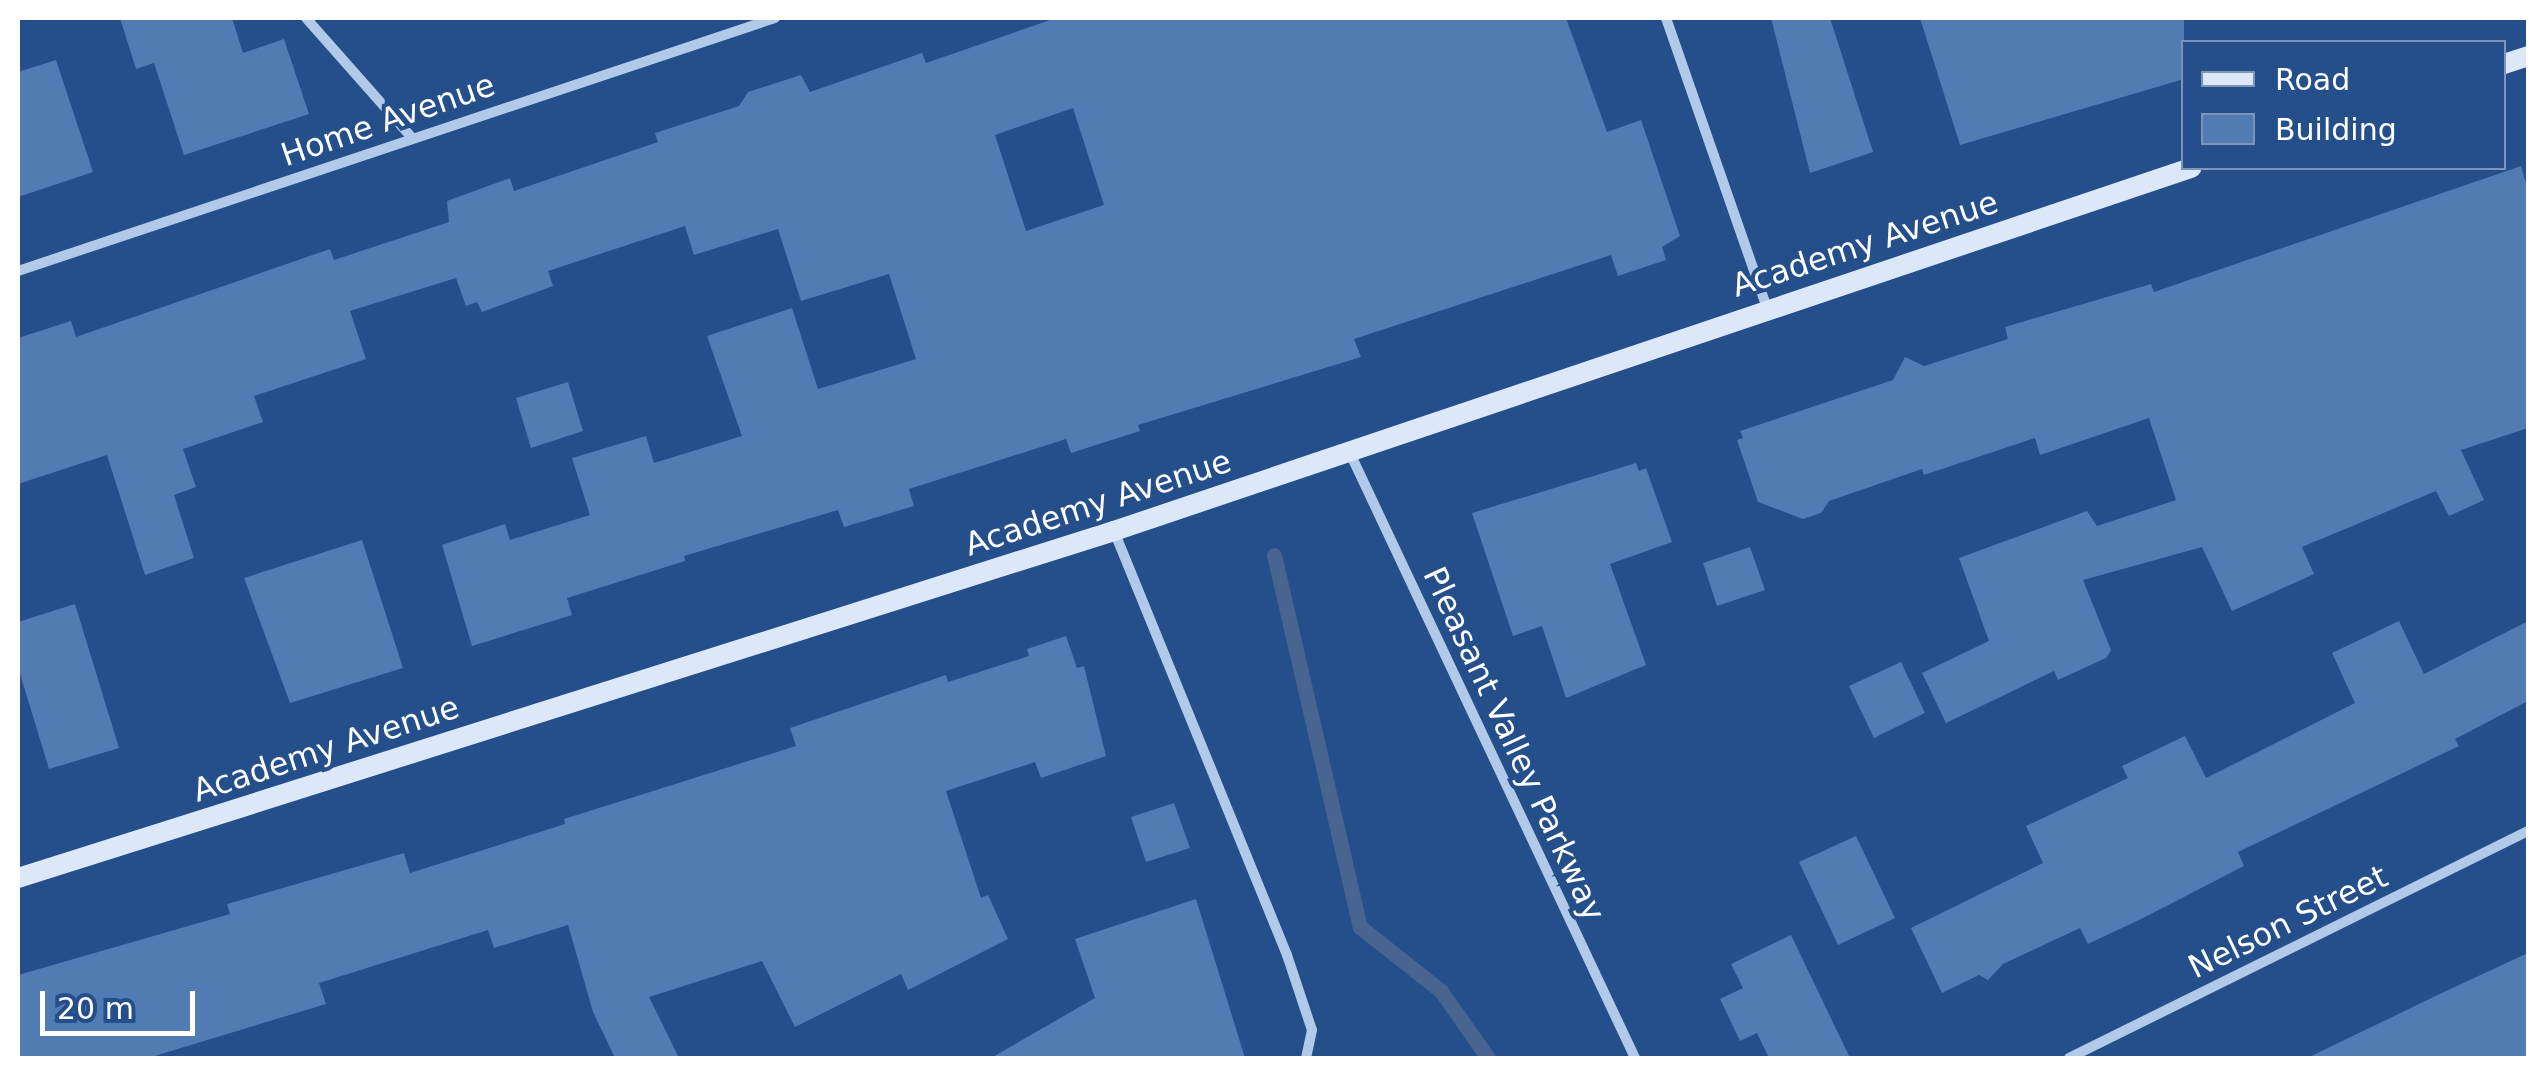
<!DOCTYPE html>
<style>
body{margin:0}
#map{position:relative;width:2546px;height:1076px;overflow:hidden;background:#244f8a;font-family:"DejaVu Sans",sans-serif}
div>[style]{position:absolute}
[style*='--x']{left:calc(var(--x)*1px);top:calc(var(--y)*1px);width:calc(var(--w)*1px);rotate:calc(var(--a)*1deg)}
.stream>*{height:15px;margin:-7.5px;padding:0 7.5px;transform-origin:7.5px;border-radius:7.5px;background:#476590}
.building>*{inset:0;background:#507bb3}
.street>*{height:10px;margin:-5px;padding:0 5px;transform-origin:5px;border-radius:5px;background:#b1caea}
.secondary>*{height:20px;margin:-10px;padding:0 10px;transform-origin:10px;border-radius:10px;background:#dce8f8}
span{translate:-50% -50%;white-space:nowrap;text-align:center;line-height:1.15;-webkit-text-stroke:8px #244f8a;paint-order:stroke}
.street-label{font-size:32px;color:#fff}
.frame{position:absolute;inset:0;border:20px solid #fff;pointer-events:none}
.legend{position:absolute;left:2181px;top:40px;width:325px;height:130px;box-sizing:border-box;background:#244f8a;border:2px solid #7c95b9;margin:0;padding:12px 18px;list-style:none;font-size:30px;color:#fff}
.legend li{display:flex;align-items:center;gap:20px;height:50px}
.legend b{width:50px;border:2px solid #7c95b9}
.scale{position:absolute;left:40px;top:991px;width:155px;height:45px;box-sizing:border-box;border:5px solid #fff;border-top:0;padding-left:12px;font-size:30px;line-height:35px;white-space:nowrap;color:#fff;-webkit-text-stroke:8px #244f8a;paint-order:stroke}
</style>
<div id="map">
<div class="stream">
<i style="--x:1274;--y:555;--w:382;--a:77"></i>
<i style="--x:1360;--y:927;--w:103;--a:38.3"></i>
<i style="--x:1441;--y:991;--w:82;--a:55"></i>
</div>
<div class="building">
<i style="clip-path:polygon(120px 18px,232px 18px,243px 53px,284px 39px,309px 114px,184px 155px,154px 63px,136px 69px)"></i>
<i style="clip-path:polygon(evenodd,1056px 18px,1566px 18px,1607px 132px,1641px 120px,1680px 236px,1662px 247px,1666px 260px,1618px 276px,1611px 255px,1354px 339px,1361px 357px,1138px 425px,1140px 431px,1071px 453px,1066px 439px,909px 489px,914px 506px,844px 527px,838px 510px,684px 556px,685px 561px,567px 598px,572px 615px,472px 646px,442px 545px,505px 524px,510px 540px,590px 515px,572px 458px,646px 436px,654px 463px,742px 436px,707px 336px,792px 308px,818px 389px,916px 359px,889px 274px,801px 301px,778px 229px,694px 255px,685px 226px,548px 271px,553px 286px,482px 312px,477px 302px,466px 306px,456px 278px,350px 311px,366px 359px,254px 396px,263px 422px,183px 449px,196px 487px,174px 495px,194px 558px,145px 575px,107px 455px,18px 484px,18px 338px,71px 321px,76px 337px,330px 249px,334px 260px,449px 222px,447px 201px,510px 178px,514px 191px,658px 142px,655px 133px,739px 106px,748px 92px,801px 75px,810px 92px,922px 53px,926px 63px,1056px 18px,1073px 108px,1104px 205px,1026px 231px,995px 135px,1073px 108px)"></i>
<i style="clip-path:polygon(1771px 18px,1830px 18px,1873px 152px,1810px 173px)"></i>
<i style="clip-path:polygon(1920px 18px,2184px 18px,2184px 79px,1960px 145px)"></i>
<i style="clip-path:polygon(56px 60px,93px 172px,18px 197px,18px 72px)"></i>
<i style="clip-path:polygon(2521px 166px,2528px 190px,2528px 428px,2461px 450px,2484px 500px,2449px 516px,2436px 491px,2302px 547px,2314px 574px,2232px 611px,2202px 547px,2083px 580px,2111px 650px,2106px 658px,2058px 680px,2054px 671px,1946px 723px,1922px 673px,1989px 641px,1959px 558px,2087px 511px,2097px 526px,2176px 500px,2149px 418px,2040px 455px,2035px 438px,1924px 475px,1922px 469px,1829px 501px,1821px 513px,1803px 519px,1758px 502px,1737px 440px,1743px 438px,1740px 431px,1893px 380px,1905px 357px,1924px 366px,2008px 339px,2005px 327px,2151px 284px,2154px 292px)"></i>
<i style="clip-path:polygon(568px 382px,583px 431px,531px 448px,516px 398px)"></i>
<i style="clip-path:polygon(1636px 463px,1639px 471px,1646px 468px,1672px 542px,1610px 564px,1646px 665px,1566px 698px,1542px 626px,1513px 636px,1472px 513px)"></i>
<i style="clip-path:polygon(362px 540px,403px 668px,290px 703px,244px 578px)"></i>
<i style="clip-path:polygon(1750px 547px,1765px 590px,1717px 606px,1703px 563px)"></i>
<i style="clip-path:polygon(75px 604px,119px 748px,49px 769px,18px 667px,18px 622px)"></i>
<i style="clip-path:polygon(2399px 621px,2424px 674px,2528px 621px,2528px 701px,2455px 739px,2459px 746px,2238px 852px,2244px 866px,2143px 918px,2088px 944px,2080px 928px,2003px 964px,1988px 980px,1979px 975px,1942px 993px,1911px 928px,2043px 863px,2026px 826px,2128px 778px,2122px 766px,2185px 736px,2206px 778px,2355px 703px,2332px 653px)"></i>
<i style="clip-path:polygon(1066px 636px,1077px 668px,1084px 666px,1106px 756px,1041px 778px,1035px 762px,946px 791px,981px 898px,988px 895px,1008px 939px,908px 990px,901px 974px,795px 1027px,762px 961px,649px 997px,679px 1058px,615px 1058px,593px 1012px,568px 925px,494px 948px,488px 930px,319px 983px,326px 1004px,148px 1058px,18px 1058px,18px 975px,230px 914px,227px 904px,404px 853px,410px 873px,565px 824px,564px 819px,796px 746px,790px 728px,946px 675px,948px 682px,1029px 656px,1027px 649px)"></i>
<i style="clip-path:polygon(1901px 662px,1925px 713px,1874px 738px,1849px 686px)"></i>
<i style="clip-path:polygon(1174px 803px,1190px 848px,1146px 862px,1131px 817px)"></i>
<i style="clip-path:polygon(1856px 836px,1895px 918px,1838px 945px,1799px 862px)"></i>
<i style="clip-path:polygon(1196px 899px,1245px 1058px,991px 1058px,1095px 998px,1075px 939px)"></i>
<i style="clip-path:polygon(1791px 935px,1850px 1058px,1769px 1058px,1757px 1033px,1740px 1041px,1720px 999px,1743px 988px,1731px 964px)"></i>
<i style="clip-path:polygon(2528px 953px,2528px 1058px,2307px 1058px,2446px 991px)"></i>
</div>
<div class="street">
<i style="--x:306;--y:18;--w:160;--a:48.5"></i>
<i style="--x:1666;--y:18;--w:307;--a:70.8"></i>
<i style="--x:18;--y:271;--w:798;--a:-18.48"></i>
<i style="--x:1349;--y:451;--w:671;--a:64.77"></i>
<i style="--x:1114;--y:531;--w:458;--a:67.8"></i>
<i style="--x:1287;--y:955;--w:79;--a:71.6"></i>
<i style="--x:1312;--y:1030;--w:29;--a:102"></i>
<i style="--x:2069;--y:1058;--w:512;--a:-26.31"></i>
</div>
<div class="secondary">
<i style="--x:2504;--y:64;--w:25;--a:-18"></i>
<i style="--x:18;--y:878;--w:1150;--a:-17.57"></i>
<i style="--x:1114;--y:531;--w:1137;--a:-18.63"></i>
</div>
<div class="street-label">
<span style="left:388px;top:120px;rotate:-19deg">Home Avenue</span>
<span style="left:1865px;top:244px;rotate:-18deg">Academy Avenue</span>
<span style="left:1098px;top:503px;rotate:-18deg">Academy Avenue</span>
<span style="left:1514px;top:744px;rotate:65deg">Pleasant Valley Parkway</span>
<span style="left:326px;top:749px;rotate:-18deg">Academy Avenue</span>
<span style="left:2288px;top:922px;rotate:-26deg">Nelson Street</span>
</div>
<div class="frame"></div>
<ul class="legend">
<li><b style="height:12px;background:#dce8f8"></b>Road</li>
<li><b style="height:28px;background:#507bb3"></b>Building</li>
</ul>
<div class="scale">20 m</div>
</div>
